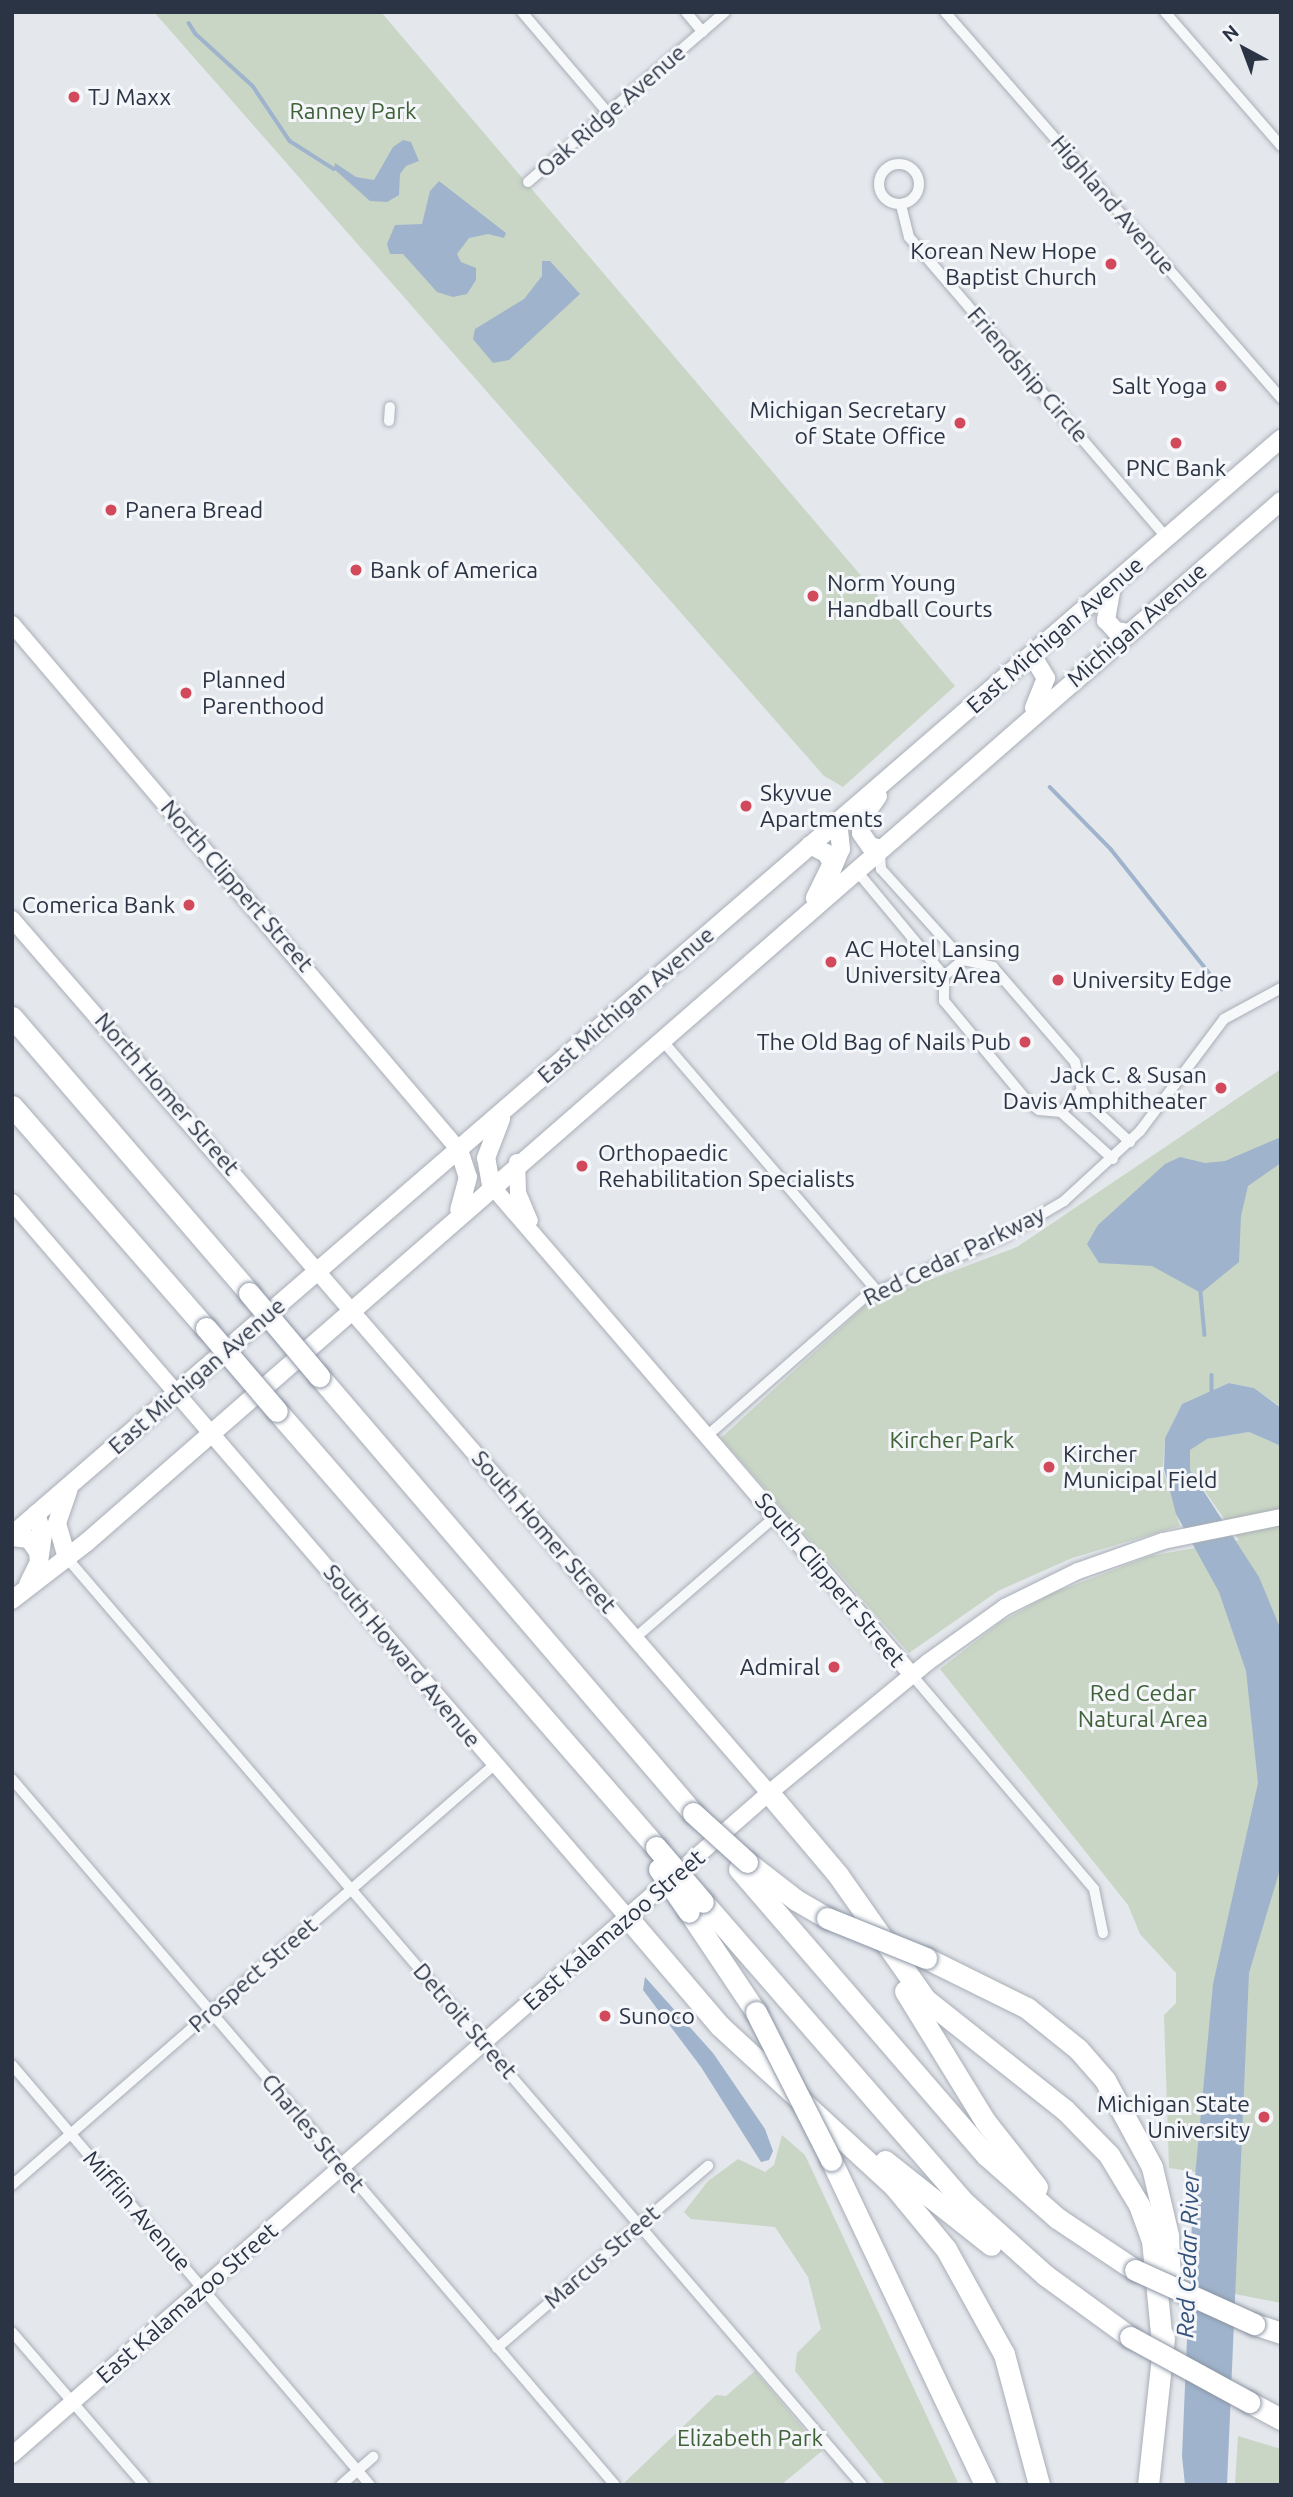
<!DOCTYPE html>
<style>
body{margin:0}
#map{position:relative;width:1293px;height:2497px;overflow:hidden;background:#e4e7ec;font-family:Ubuntu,sans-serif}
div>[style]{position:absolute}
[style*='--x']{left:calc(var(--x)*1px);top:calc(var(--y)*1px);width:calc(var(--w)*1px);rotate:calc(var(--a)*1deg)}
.green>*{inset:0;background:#c9d6c5}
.water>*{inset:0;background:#9fb4cc}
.stream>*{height:3.5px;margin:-1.75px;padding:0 1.75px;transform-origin:1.75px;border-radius:1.75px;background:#9fb4cc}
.roads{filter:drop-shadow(0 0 2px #a9aeb7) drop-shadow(0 0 2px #a9aeb7)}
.street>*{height:10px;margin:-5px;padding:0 5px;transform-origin:5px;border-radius:5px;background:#f7f8fa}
.street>.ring{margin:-5px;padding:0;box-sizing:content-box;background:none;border:10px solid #f7f8fa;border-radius:50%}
.secondary>*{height:16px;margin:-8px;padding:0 8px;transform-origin:8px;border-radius:8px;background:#fff}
.primary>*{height:18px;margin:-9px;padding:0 9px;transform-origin:9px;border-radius:9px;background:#fff}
.highway>*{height:21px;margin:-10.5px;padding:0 10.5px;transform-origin:10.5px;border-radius:10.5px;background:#fff}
.bridges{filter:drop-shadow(0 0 2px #8b94a3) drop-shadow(0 0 2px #8b94a3)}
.highway-bridge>*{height:21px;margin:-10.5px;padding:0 10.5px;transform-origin:10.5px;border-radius:10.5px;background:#fff}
.dots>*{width:19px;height:19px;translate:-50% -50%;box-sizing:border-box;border:4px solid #f4f6f9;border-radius:50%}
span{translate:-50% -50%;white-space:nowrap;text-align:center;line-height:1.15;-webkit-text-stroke:6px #f4f6f9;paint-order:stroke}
.poi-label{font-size:23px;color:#2b3445}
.left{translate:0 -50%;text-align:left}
.right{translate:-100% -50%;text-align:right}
.park-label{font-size:23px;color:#3f6138}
.street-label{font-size:23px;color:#2b3445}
.water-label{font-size:24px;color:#34527a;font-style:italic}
.frame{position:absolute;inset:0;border:14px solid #2b3445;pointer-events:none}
.north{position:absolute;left:1209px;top:14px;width:70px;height:70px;-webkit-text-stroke:5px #f4f6f9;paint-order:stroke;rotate:319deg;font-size:19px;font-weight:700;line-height:28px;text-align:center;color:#2b3445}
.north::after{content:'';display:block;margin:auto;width:24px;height:32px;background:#2b3445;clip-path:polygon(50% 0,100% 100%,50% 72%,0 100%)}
</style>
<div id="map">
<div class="green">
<i style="clip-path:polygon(154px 12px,381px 12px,955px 686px,843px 787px,824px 776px)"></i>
<i style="clip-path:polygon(1281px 1069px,1281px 1407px,1254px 1388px,1230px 1383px,1182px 1404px,1165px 1438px,1163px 1469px,1180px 1526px,1072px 1558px,998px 1591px,909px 1653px,721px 1438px,868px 1303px,1017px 1247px)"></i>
<i style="clip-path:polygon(1249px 1432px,1281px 1446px,1281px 2303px,1235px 2294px,1229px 2177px,1169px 2168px,1164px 2015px,1176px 2003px,1176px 1973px,1140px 1934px,1128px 1905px,940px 1669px,1001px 1622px,1053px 1593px,1150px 1556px,1239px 1540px,1190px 1470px,1190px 1449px,1207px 1439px)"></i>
<i style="clip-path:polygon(782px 2135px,805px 2155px,959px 2485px,886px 2485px,795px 2371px,797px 2353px,821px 2329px,808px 2277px,775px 2227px,691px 2219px,684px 2212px,708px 2181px,738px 2159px,765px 2172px,774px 2165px)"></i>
<i style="clip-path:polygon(755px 2371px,822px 2451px,781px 2485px,624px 2483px,716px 2395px,726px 2396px)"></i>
<i style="clip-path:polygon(1238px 2436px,1281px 2449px,1281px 2485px,1235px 2485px)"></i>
</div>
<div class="water">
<i style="clip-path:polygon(403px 140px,411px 142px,419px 161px,406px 166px,400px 174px,399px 195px,387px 202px,370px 201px,334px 169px,335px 163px,356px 177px,374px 180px,393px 147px)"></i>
<i style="clip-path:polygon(439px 181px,506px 233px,504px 238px,488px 234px,469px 238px,457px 254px,461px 262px,476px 268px,476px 280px,467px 294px,453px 297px,437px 292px,403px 254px,390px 254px,387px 244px,395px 225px,422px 224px,430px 191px)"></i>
<i style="clip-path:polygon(542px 261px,550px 261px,580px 294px,509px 360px,493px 363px,473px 339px,475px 329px,524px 299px,542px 276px)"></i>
<i style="clip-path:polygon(1281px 1137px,1281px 1163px,1248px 1186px,1241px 1216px,1239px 1262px,1201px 1293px,1152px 1266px,1099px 1263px,1087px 1244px,1098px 1225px,1165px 1164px,1180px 1157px,1205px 1163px,1225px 1161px)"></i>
<i style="clip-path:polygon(1229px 1383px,1254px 1388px,1281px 1408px,1281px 1446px,1249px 1432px,1207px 1439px,1190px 1450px,1190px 1470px,1259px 1577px,1281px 1630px,1281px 1866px,1249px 1973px,1227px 2485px,1185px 2485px,1182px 2456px,1193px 2198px,1213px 1984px,1258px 1783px,1246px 1671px,1219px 1592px,1176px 1514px,1164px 1469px,1165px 1438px,1182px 1404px)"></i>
<i style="clip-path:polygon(645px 1977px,713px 2053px,765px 2129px,773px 2151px,769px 2160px,761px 2162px,701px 2067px,643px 1990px)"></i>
</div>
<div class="stream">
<i style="--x:189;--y:23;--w:13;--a:58"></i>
<i style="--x:196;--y:34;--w:77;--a:42.4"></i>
<i style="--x:253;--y:86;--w:66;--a:56.1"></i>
<i style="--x:290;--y:141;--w:52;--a:32.5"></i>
<i style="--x:1050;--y:787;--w:87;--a:45.5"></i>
<i style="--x:1111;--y:849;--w:179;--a:51.6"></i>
<i style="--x:1201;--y:1293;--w:42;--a:84.6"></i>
<i style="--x:1212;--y:1375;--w:19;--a:90"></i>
</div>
<div class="roads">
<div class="street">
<i style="--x:522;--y:12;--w:133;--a:49.6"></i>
<i style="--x:686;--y:12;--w:26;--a:50"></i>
<i style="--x:945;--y:12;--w:512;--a:48.96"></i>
<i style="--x:1165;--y:12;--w:177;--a:49.1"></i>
<i class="ring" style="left:879px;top:164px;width:30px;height:30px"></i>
<i style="--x:528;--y:182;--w:260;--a:-40.8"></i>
<i style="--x:901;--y:205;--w:33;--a:76"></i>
<i style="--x:909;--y:237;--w:396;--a:49.4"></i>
<i style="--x:389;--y:421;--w:14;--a:-86"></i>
<i style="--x:880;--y:852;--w:17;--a:87"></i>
<i style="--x:881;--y:869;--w:122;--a:48"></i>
<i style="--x:856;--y:870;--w:138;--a:50.3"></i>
<i style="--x:963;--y:960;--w:31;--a:13"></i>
<i style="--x:993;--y:967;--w:125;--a:49.2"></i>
<i style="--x:1075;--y:1062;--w:29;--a:76"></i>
<i style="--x:1082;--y:1090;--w:30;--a:134"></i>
<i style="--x:1061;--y:1112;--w:22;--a:-175"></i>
<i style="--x:1039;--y:1110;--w:14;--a:-144"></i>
<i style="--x:1028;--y:1102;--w:131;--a:-129.7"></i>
<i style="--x:944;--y:1001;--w:25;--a:-90"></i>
<i style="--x:944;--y:976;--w:25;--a:-40"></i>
<i style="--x:661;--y:1039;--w:330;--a:49.4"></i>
<i style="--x:1082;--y:1090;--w:16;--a:63"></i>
<i style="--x:1089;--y:1104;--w:56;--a:42.8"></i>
<i style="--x:1061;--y:1112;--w:70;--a:42.1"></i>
<i style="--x:708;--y:1435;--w:209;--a:-41.3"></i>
<i style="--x:865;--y:1297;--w:150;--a:-23.5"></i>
<i style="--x:1003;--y:1237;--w:71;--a:-30.5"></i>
<i style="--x:1064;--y:1201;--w:103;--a:-42.6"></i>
<i style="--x:1140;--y:1131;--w:140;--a:-53.1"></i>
<i style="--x:1224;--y:1019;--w:65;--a:-28.5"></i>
<i style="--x:67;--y:1558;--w:1221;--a:49.38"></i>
<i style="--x:635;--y:1638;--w:186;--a:-40.9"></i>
<i style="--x:912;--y:1675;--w:281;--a:49.6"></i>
<i style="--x:1094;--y:1889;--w:45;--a:78.4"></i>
<i style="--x:12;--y:1779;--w:928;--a:49.5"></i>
<i style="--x:12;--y:2065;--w:552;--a:49.56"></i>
<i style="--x:12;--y:2185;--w:639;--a:-41.07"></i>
<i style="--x:12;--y:2332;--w:202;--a:49.2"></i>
<i style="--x:497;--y:2348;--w:279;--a:-40.8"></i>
<i style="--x:341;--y:2485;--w:43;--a:-41.2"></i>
</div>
<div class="secondary">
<i style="--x:12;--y:624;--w:690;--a:49.64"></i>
<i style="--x:12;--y:919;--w:1156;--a:49.1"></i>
<i style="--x:517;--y:1162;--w:31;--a:88"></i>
<i style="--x:518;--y:1193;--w:30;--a:67"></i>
<i style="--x:491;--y:1185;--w:646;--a:49.33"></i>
<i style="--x:12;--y:1202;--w:945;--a:49.29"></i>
<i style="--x:12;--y:2455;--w:1006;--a:-41.17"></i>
<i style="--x:769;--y:1793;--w:206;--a:-39.5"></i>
<i style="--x:928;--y:1662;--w:95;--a:-35.5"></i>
<i style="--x:1005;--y:1607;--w:81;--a:-26.3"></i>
<i style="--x:1078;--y:1571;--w:90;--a:-19.4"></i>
<i style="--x:1163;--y:1541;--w:120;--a:-11.5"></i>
</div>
<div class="primary">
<i style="--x:1112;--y:586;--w:35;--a:100"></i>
<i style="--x:1106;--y:620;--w:15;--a:48"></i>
<i style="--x:1116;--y:631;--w:12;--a:9"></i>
<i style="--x:1032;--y:655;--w:27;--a:59"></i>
<i style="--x:1046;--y:678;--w:32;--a:112"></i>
<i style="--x:878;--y:796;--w:28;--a:125"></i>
<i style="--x:862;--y:819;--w:14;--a:94"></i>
<i style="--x:861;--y:833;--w:16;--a:55"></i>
<i style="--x:870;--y:846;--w:11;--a:15"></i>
<i style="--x:810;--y:845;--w:18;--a:27"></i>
<i style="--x:826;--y:853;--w:12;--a:59"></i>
<i style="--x:832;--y:863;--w:39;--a:116"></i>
<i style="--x:831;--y:872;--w:25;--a:-67"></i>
<i style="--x:841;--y:849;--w:28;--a:-96"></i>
<i style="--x:459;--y:1150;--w:28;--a:72"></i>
<i style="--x:468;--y:1177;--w:34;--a:105"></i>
<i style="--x:491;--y:1185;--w:27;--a:-100"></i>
<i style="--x:486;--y:1158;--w:42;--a:-69"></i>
<i style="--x:36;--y:1514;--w:21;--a:71"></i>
<i style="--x:43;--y:1534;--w:27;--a:98"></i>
<i style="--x:12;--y:1535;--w:1677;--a:-40.82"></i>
<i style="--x:12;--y:1537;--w:17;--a:7"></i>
<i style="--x:29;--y:1539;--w:16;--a:55"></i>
<i style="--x:38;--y:1552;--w:10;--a:84"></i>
<i style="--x:39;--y:1562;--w:25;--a:116"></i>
<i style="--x:67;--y:1558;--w:36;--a:-106"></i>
<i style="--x:57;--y:1523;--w:36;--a:-71"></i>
<i style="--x:12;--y:1600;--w:95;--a:-37.7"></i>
<i style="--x:87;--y:1542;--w:1584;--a:-41.08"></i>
</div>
<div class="highway">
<i style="--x:12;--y:1017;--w:364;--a:49.3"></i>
<i style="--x:12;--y:1106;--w:295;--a:48.9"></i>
<i style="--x:319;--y:1376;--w:575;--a:49.44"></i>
<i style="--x:277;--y:1411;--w:578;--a:49"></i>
<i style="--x:769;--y:1793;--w:107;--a:49.9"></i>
<i style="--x:838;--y:1875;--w:151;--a:54.9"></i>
<i style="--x:925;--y:1999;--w:179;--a:38.4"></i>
<i style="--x:1065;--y:2110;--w:63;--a:45.6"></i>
<i style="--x:1109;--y:2155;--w:58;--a:59"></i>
<i style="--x:1139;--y:2205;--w:37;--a:70"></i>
<i style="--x:1152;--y:2240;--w:104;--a:84.5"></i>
<i style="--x:747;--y:1862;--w:62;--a:37.8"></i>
<i style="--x:796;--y:1900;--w:36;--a:30"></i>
<i style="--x:739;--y:1869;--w:379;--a:49.2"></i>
<i style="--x:987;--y:2156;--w:94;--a:41.5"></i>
<i style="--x:1057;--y:2218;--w:94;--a:33.7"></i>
<i style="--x:703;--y:1902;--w:399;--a:49"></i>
<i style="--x:965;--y:2203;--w:108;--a:42"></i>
<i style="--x:1045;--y:2275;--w:105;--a:36.1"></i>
<i style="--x:689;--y:1912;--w:120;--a:56.2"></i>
<i style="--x:628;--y:1918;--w:142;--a:49.6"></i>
<i style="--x:720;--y:2026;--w:236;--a:42.6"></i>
<i style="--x:894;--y:2186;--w:82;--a:50.5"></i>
<i style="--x:946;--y:2249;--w:120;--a:61.1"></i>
<i style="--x:1004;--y:2354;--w:136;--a:75"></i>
<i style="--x:926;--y:1958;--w:113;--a:26.3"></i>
<i style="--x:1027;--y:2008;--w:65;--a:38.8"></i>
<i style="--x:1078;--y:2049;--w:41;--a:48.9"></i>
<i style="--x:1105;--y:2080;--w:99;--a:61.6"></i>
<i style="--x:1152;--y:2167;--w:70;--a:76.8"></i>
<i style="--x:1168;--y:2235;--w:46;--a:87.5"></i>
<i style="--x:905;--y:1991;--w:153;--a:58.4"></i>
<i style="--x:985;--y:2121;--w:84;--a:51.8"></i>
<i style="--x:831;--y:2160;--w:360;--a:64.6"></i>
<i style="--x:885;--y:2161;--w:135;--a:38.4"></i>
<i style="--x:1254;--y:2324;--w:28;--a:18"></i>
<i style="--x:1249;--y:2402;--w:36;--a:28"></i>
<i style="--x:1148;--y:2485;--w:149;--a:-83.8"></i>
</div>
</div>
<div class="bridges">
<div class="highway-bridge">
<i style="--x:249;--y:1293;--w:109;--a:49.9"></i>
<i style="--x:206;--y:1328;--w:109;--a:49.5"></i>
<i style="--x:693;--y:1813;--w:73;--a:42.2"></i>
<i style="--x:656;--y:1847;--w:72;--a:49.5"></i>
<i style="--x:659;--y:1869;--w:52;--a:55.1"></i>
<i style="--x:827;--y:1918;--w:107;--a:22"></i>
<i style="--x:756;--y:2012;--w:166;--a:63.1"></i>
<i style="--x:1135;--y:2270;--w:131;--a:24.4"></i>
<i style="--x:1130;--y:2337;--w:136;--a:28.6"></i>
</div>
</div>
<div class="dots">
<i style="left:74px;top:97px;background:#d1495b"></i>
<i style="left:1111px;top:264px;background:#d1495b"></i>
<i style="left:1221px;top:386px;background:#d1495b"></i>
<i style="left:960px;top:423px;background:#d1495b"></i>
<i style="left:1176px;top:443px;background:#d1495b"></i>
<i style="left:111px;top:510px;background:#d1495b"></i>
<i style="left:356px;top:570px;background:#d1495b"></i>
<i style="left:813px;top:596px;background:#d1495b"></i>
<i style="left:186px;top:693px;background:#d1495b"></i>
<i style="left:746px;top:806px;background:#d1495b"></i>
<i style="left:189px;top:905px;background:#d1495b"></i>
<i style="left:831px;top:962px;background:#d1495b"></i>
<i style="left:1058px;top:980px;background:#d1495b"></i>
<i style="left:1025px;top:1042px;background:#d1495b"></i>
<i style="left:1221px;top:1088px;background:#d1495b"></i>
<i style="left:582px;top:1166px;background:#d1495b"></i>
<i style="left:1049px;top:1467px;background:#d1495b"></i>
<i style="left:834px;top:1667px;background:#d1495b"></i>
<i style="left:605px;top:2016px;background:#d1495b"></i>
<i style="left:1264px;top:2117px;background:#d1495b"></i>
</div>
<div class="poi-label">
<span class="left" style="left:88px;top:97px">TJ Maxx</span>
<span class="right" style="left:1097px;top:264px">Korean New Hope<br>Baptist Church</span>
<span class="right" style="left:1207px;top:386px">Salt Yoga</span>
<span class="right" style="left:946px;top:423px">Michigan Secretary<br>of State Office</span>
<span style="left:1176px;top:468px">PNC Bank</span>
<span class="left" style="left:125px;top:510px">Panera Bread</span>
<span class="left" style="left:370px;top:570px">Bank of America</span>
<span class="left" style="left:827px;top:596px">Norm Young<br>Handball Courts</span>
<span class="left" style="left:202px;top:693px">Planned<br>Parenthood</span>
<span class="left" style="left:760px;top:806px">Skyvue<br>Apartments</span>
<span class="right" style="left:175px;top:905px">Comerica Bank</span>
<span class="left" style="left:845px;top:962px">AC Hotel Lansing<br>University Area</span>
<span class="left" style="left:1072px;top:980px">University Edge</span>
<span class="right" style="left:1011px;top:1042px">The Old Bag of Nails Pub</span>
<span class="right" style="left:1207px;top:1088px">Jack C. &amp; Susan<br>Davis Amphitheater</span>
<span class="left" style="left:598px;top:1166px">Orthopaedic<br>Rehabilitation Specialists</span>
<span class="left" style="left:1063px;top:1467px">Kircher<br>Municipal Field</span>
<span class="right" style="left:820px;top:1667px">Admiral</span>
<span class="left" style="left:619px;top:2016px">Sunoco</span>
<span class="right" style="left:1250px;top:2117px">Michigan State<br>University</span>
</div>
<div class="park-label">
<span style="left:353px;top:111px">Ranney Park</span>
<span style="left:952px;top:1440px">Kircher Park</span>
<span style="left:1143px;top:1706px">Red Cedar<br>Natural Area</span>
<span style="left:750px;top:2438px">Elizabeth Park</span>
</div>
<div class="street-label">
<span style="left:611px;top:111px;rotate:-41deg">Oak Ridge Avenue</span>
<span style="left:1113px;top:205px;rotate:49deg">Highland Avenue</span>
<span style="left:1028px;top:375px;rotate:49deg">Friendship Circle</span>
<span style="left:1137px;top:625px;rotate:-41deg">Michigan Avenue</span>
<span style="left:1055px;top:635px;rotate:-41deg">East Michigan Avenue</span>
<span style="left:237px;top:886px;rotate:49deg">North Clippert Street</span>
<span style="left:626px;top:1005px;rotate:-41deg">East Michigan Avenue</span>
<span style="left:167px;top:1094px;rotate:49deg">North Homer Street</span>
<span style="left:954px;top:1256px;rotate:-26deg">Red Cedar Parkway</span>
<span style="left:197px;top:1376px;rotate:-41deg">East Michigan Avenue</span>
<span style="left:544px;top:1532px;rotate:49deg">South Homer Street</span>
<span style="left:830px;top:1580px;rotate:50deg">South Clippert Street</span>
<span style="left:402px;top:1656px;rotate:50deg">South Howard Avenue</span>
<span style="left:614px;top:1930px;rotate:-41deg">East Kalamazoo Street</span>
<span style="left:253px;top:1975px;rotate:-41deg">Prospect Street</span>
<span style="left:465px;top:2021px;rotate:49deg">Detroit Street</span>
<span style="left:313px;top:2133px;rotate:50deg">Charles Street</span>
<span style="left:137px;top:2211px;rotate:49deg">Mifflin Avenue</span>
<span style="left:602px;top:2257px;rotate:-41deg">Marcus Street</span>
<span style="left:187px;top:2303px;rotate:-41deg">East Kalamazoo Street</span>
</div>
<div class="water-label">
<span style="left:1188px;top:2255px;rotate:-88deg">Red Cedar River</span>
</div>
<div class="frame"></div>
<div class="north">N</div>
</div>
